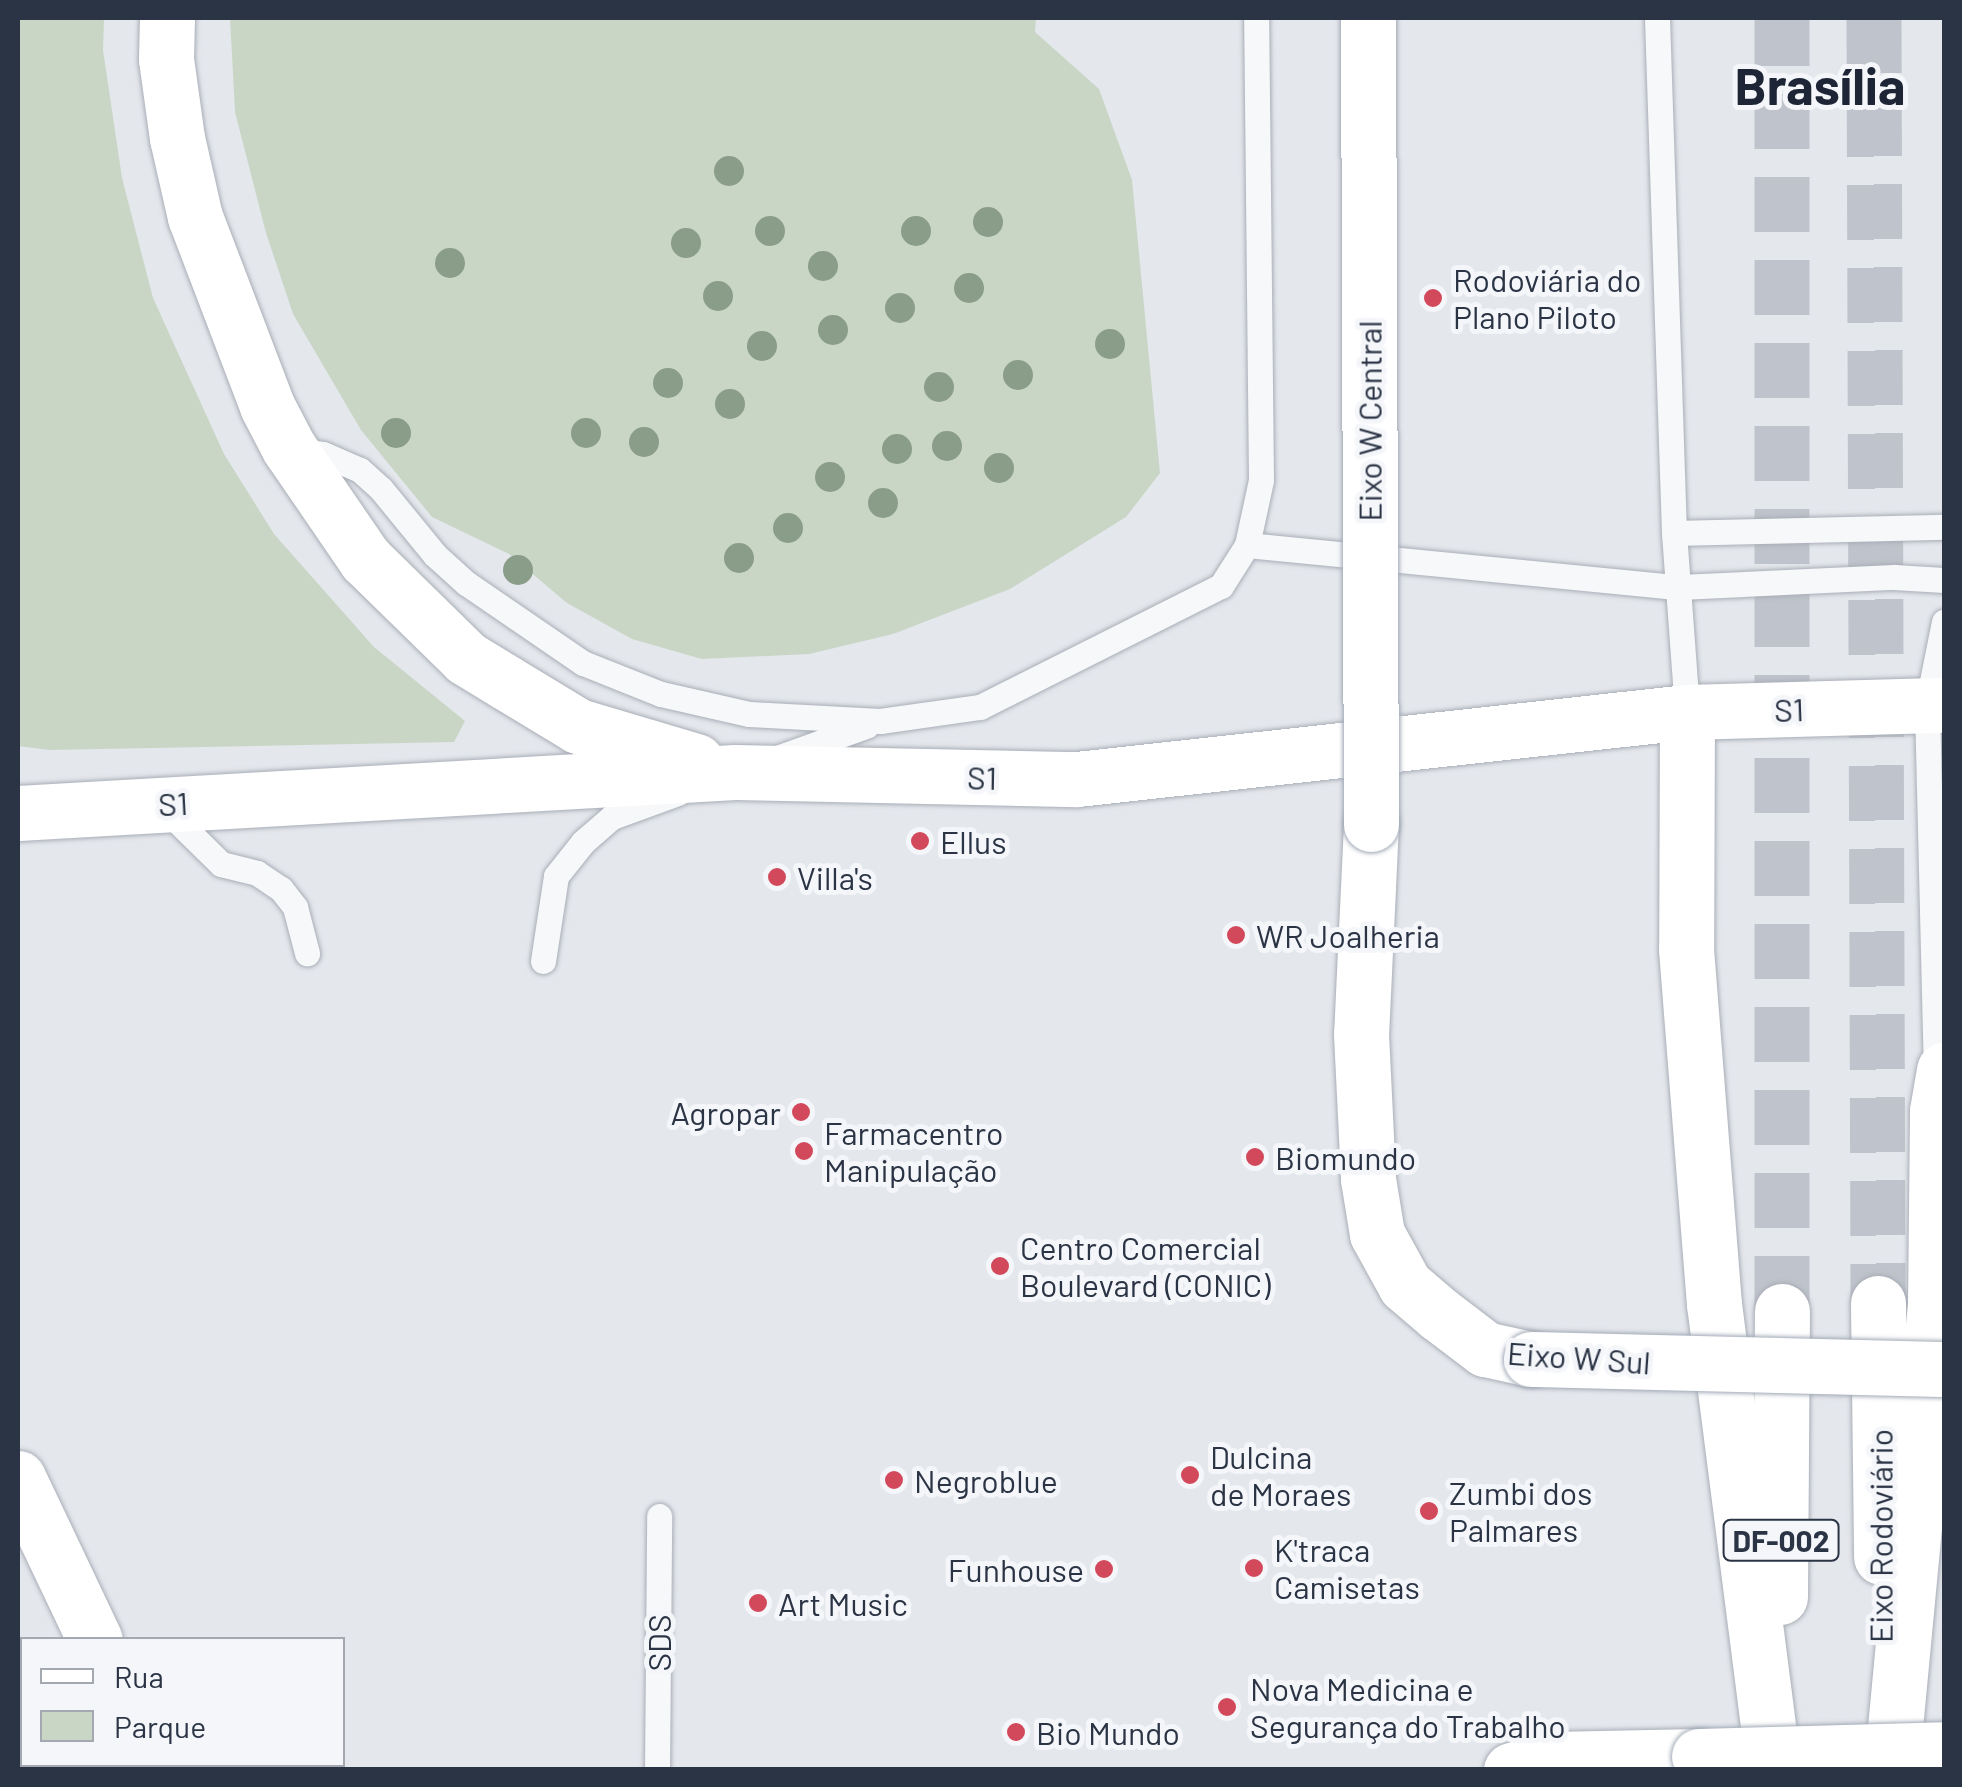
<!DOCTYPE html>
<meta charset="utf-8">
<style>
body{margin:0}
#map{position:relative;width:1962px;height:1787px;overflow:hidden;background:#e4e7ec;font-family:Barlow,sans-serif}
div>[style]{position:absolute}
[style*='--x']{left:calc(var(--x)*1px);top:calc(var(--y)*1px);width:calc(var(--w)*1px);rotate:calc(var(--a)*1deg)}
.green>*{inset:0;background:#c9d6c5}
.highway-tunnel>*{height:55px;margin-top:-27.5px;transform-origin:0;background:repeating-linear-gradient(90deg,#bfc3cb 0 55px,transparent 0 83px)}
.roads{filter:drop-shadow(0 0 2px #a9aeb7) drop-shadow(0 0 2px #a9aeb7)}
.lane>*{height:25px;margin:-12.5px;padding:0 12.5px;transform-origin:12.5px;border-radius:12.5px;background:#f7f8fa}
.secondary>*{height:55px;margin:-27.5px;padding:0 27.5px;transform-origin:27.5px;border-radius:27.5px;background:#fff}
.primary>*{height:55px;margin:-27.5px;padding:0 27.5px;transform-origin:27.5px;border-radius:27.5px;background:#fff}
.highway>*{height:55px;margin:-27.5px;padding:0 27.5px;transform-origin:27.5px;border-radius:27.5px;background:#fff}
.bridges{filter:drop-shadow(0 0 2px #a3abb8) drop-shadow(0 0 2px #a3abb8)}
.primary-bridge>*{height:55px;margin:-27.5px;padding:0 27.5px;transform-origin:27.5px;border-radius:27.5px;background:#fff}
.trees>*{width:30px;height:30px;margin:-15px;border-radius:50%;background:#899d89}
.dots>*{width:28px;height:28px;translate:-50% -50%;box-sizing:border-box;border:5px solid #f4f6f9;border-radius:50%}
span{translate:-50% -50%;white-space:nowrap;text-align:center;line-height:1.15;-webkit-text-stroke:10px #f4f6f9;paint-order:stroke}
.shield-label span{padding:2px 8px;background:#f4f6f9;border:2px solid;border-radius:8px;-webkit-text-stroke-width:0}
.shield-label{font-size:30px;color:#2b3445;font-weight:700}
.poi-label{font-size:32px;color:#2b3445}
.left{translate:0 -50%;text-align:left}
.right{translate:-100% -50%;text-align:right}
.street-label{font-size:32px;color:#2b3445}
.town-label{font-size:52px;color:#1d2536;font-weight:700}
.frame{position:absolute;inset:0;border:20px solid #2b3445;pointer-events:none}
.legend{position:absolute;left:20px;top:1637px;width:325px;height:130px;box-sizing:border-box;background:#f4f6f9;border:2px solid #a4a8b1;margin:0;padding:12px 18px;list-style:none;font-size:30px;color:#2b3445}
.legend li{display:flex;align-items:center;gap:20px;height:50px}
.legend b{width:50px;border:2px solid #a4a8b1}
</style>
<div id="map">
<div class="green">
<i style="clip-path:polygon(18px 18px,104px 18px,103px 50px,122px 178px,153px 298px,224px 454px,274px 534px,374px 647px,465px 721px,454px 742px,50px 750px,18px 746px)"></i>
<i style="clip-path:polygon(230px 18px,1036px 18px,1035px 32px,1099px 89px,1132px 180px,1160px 473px,1126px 517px,1010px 589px,893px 634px,809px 654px,702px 659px,632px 639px,567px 603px,509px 554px,432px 517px,361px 430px,293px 314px,266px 233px,235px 112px)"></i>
</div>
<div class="highway-tunnel">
<i style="--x:1874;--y:18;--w:1285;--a:89.82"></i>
<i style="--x:1782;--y:1311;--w:1293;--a:-90"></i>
</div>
<div class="roads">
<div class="lane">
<i style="--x:1657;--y:18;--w:515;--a:88.11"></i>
<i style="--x:1674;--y:533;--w:179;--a:85.8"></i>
<i style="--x:294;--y:449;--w:29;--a:10"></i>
<i style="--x:323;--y:454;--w:40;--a:23.4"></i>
<i style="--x:360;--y:470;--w:28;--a:42"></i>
<i style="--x:381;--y:489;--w:85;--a:50.7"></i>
<i style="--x:435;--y:555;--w:42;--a:42.1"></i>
<i style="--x:466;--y:583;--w:142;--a:34.4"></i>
<i style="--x:583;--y:663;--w:84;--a:21.7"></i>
<i style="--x:661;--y:694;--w:90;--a:12.8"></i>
<i style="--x:749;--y:714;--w:131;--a:3.1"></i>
<i style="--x:880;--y:721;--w:101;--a:-8"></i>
<i style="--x:980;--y:707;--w:270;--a:-26.7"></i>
<i style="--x:1221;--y:586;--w:49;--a:-57.6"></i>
<i style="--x:1247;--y:545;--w:66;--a:-77.8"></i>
<i style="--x:1261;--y:480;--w:462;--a:-90.6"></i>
<i style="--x:1674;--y:533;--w:270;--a:-1.3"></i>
<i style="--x:1247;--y:545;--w:434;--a:5.6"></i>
<i style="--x:1679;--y:587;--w:215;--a:-2.7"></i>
<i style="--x:1894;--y:577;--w:50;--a:3.4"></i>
<i style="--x:777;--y:758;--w:95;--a:-19.8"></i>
<i style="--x:163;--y:807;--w:81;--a:44.5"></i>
<i style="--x:221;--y:864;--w:37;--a:14"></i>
<i style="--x:257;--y:873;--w:29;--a:34"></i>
<i style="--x:281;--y:889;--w:23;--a:52"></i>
<i style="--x:295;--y:907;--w:48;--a:75.4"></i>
<i style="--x:543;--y:961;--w:86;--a:-81.3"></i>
<i style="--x:556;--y:876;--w:43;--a:-51.5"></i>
<i style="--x:583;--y:842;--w:38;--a:-41"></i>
<i style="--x:612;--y:817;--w:70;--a:-20"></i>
<i style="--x:1936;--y:1075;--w:369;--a:-91.4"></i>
<i style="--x:1927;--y:706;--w:86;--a:-78.6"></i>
<i style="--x:657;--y:1770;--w:254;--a:-89.5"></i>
</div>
<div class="secondary">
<i style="--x:18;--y:1478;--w:179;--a:64.6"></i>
<i style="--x:155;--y:1764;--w:6;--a:72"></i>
</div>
<div class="primary">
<i style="--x:1371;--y:824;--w:210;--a:92.7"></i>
<i style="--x:1361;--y:1034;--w:145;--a:87.2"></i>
<i style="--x:1368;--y:1179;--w:56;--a:80.7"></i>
<i style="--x:1377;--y:1234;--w:58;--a:61.2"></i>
<i style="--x:1405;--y:1285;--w:45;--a:40.5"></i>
<i style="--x:1439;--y:1314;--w:58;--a:37.3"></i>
<i style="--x:1485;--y:1349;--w:47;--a:12.3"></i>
<i style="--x:1511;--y:1770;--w:42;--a:-15"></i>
<i style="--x:1552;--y:1759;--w:147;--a:-1.2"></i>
</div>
<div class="highway">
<i style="--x:167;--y:18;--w:41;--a:91.4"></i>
<i style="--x:166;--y:59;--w:80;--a:82.1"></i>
<i style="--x:177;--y:138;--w:81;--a:77.2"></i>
<i style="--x:195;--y:217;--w:202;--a:69.1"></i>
<i style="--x:267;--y:406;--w:47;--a:62.4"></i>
<i style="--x:289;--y:448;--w:135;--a:55.6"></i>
<i style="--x:365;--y:559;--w:141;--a:44.4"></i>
<i style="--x:466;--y:658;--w:48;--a:31.4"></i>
<i style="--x:507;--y:683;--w:83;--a:31.2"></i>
<i style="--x:578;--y:726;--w:123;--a:16.5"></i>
<i style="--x:1687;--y:712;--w:237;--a:90.2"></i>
<i style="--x:1686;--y:949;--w:356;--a:85.5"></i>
<i style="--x:1714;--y:1304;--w:470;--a:82.7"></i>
<i style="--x:18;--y:813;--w:718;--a:-3.27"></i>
<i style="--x:735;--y:772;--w:342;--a:1.2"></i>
<i style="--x:1077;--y:779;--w:614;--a:-6.27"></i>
<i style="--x:1687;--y:712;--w:257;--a:-1.6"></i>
<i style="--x:1878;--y:1303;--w:254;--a:89.3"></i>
<i style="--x:1780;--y:1597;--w:286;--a:-89.6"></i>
<i style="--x:1891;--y:1770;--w:466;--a:-84.6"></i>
<i style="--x:1935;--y:1306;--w:195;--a:-89.4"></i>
<i style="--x:1937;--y:1111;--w:42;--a:-80.3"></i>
</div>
</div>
<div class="bridges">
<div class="primary-bridge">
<i style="--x:1368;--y:18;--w:806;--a:89.79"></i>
<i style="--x:1531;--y:1359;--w:413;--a:1.4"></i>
<i style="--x:1699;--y:1756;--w:245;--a:-1.6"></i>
</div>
</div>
<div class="trees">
<i style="left:729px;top:171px"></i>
<i style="left:988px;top:222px"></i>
<i style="left:770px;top:231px"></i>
<i style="left:916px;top:231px"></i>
<i style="left:686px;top:243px"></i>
<i style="left:450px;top:263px"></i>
<i style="left:823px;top:266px"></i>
<i style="left:969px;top:288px"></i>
<i style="left:718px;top:296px"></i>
<i style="left:900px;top:308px"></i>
<i style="left:833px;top:330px"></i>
<i style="left:1110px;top:344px"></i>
<i style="left:762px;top:346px"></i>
<i style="left:1018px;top:375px"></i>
<i style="left:668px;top:383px"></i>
<i style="left:939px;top:387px"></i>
<i style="left:730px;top:404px"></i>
<i style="left:396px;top:433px"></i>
<i style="left:586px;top:433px"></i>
<i style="left:644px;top:442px"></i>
<i style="left:947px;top:446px"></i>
<i style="left:897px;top:449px"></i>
<i style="left:999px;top:468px"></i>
<i style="left:830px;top:477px"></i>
<i style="left:883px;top:503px"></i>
<i style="left:788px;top:528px"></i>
<i style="left:739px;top:558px"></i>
<i style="left:518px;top:570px"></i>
</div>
<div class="dots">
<i style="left:1433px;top:298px;background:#d1495b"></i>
<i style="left:920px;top:841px;background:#d1495b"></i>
<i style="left:777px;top:877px;background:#d1495b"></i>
<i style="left:1236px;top:935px;background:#d1495b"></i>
<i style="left:801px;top:1112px;background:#d1495b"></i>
<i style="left:804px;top:1151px;background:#d1495b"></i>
<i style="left:1255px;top:1157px;background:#d1495b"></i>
<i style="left:1000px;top:1266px;background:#d1495b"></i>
<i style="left:1190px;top:1475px;background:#d1495b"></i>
<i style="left:894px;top:1480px;background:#d1495b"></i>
<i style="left:1429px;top:1511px;background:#d1495b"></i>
<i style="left:1254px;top:1568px;background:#d1495b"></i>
<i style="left:1104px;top:1569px;background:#d1495b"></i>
<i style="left:758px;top:1603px;background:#d1495b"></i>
<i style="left:1227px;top:1707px;background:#d1495b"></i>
<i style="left:1016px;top:1732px;background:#d1495b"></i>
</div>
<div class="shield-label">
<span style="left:1781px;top:1540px">DF-002</span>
</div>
<div class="poi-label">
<span class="left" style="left:1453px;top:298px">Rodoviária do<br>Plano Piloto</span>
<span class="left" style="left:940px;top:841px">Ellus</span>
<span class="left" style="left:797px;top:877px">Villa's</span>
<span class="left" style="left:1256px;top:935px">WR Joalheria</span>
<span class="right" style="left:781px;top:1112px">Agropar</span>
<span class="left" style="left:824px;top:1151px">Farmacentro<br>Manipulação</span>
<span class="left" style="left:1275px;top:1157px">Biomundo</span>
<span class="left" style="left:1020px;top:1266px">Centro Comercial<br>Boulevard (CONIC)</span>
<span class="left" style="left:1210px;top:1475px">Dulcina<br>de Moraes</span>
<span class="left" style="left:914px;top:1480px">Negroblue</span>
<span class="left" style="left:1449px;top:1511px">Zumbi dos<br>Palmares</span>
<span class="left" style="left:1274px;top:1568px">K'traca<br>Camisetas</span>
<span class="right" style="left:1084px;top:1569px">Funhouse</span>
<span class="left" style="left:778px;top:1603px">Art Music</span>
<span class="left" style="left:1250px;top:1707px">Nova Medicina e<br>Segurança do Trabalho</span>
<span class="left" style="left:1036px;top:1732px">Bio Mundo</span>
</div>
<div class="street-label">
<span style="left:1369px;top:421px;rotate:-90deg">Eixo W Central</span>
<span style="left:1789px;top:709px;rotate:-2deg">S1</span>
<span style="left:982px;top:777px;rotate:1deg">S1</span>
<span style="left:173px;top:803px;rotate:-3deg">S1</span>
<span style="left:1579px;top:1357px;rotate:4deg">Eixo W Sul</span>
<span style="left:1880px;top:1536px;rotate:-90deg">Eixo Rodoviário</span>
<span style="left:658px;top:1643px;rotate:-90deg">SDS</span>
</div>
<div class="town-label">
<span style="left:1820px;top:85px">Brasília</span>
</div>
<div class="frame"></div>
<ul class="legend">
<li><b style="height:12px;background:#fff"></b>Rua</li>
<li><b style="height:28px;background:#c9d6c5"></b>Parque</li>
</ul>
</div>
